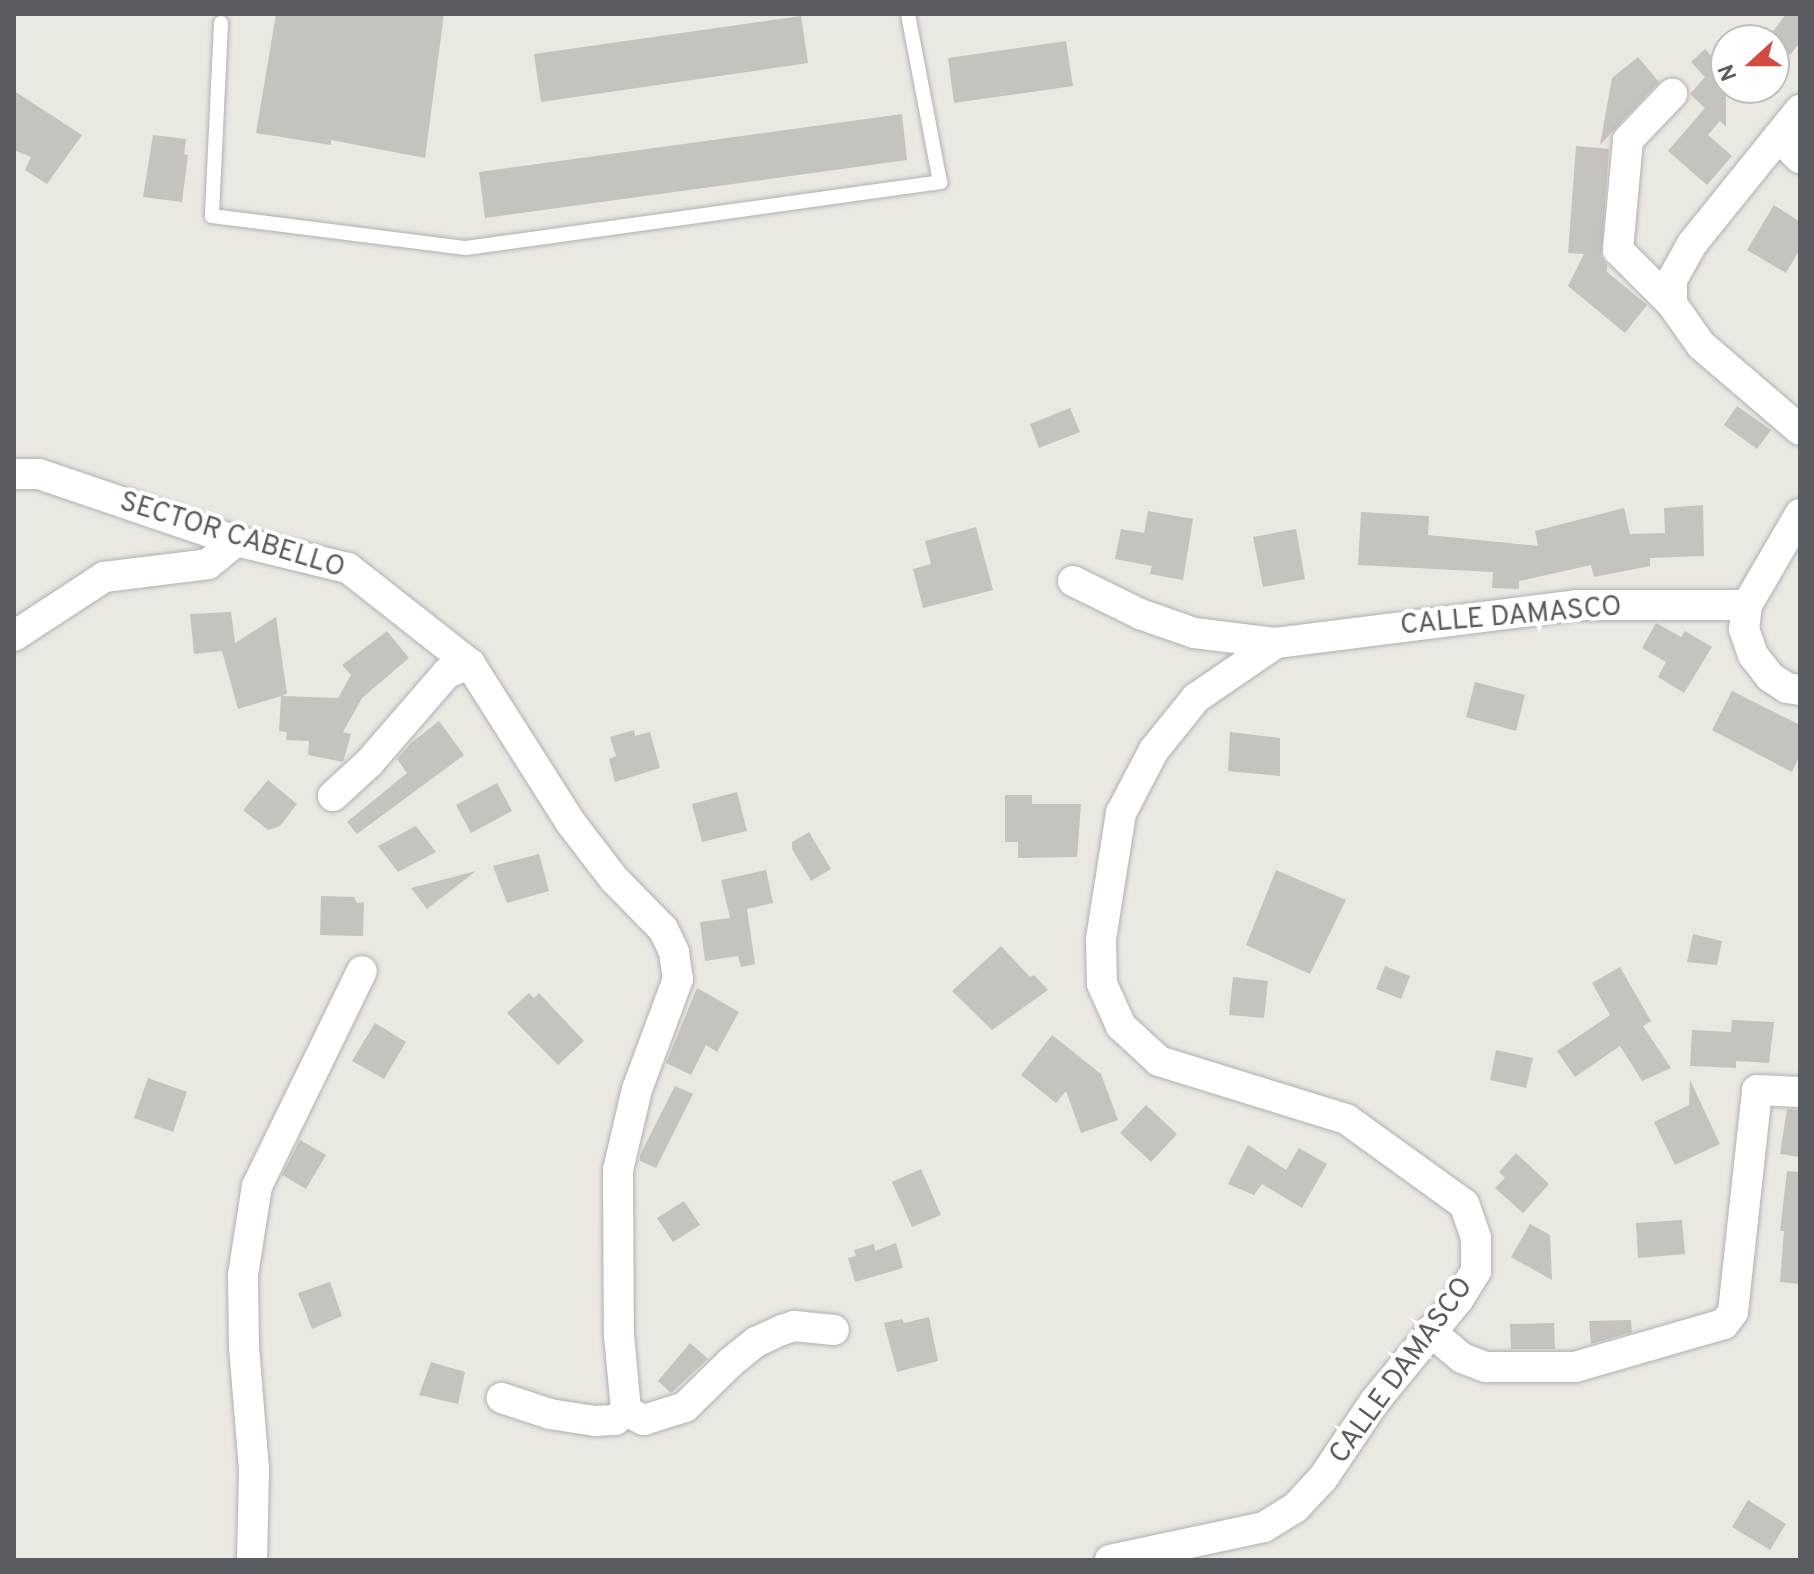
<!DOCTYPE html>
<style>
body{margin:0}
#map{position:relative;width:1814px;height:1574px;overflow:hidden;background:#eae8e1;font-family:Overpass,sans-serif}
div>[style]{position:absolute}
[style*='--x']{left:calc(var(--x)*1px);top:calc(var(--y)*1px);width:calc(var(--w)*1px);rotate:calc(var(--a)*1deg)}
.building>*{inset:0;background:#c6c3be}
.roads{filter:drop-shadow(0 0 2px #aeb1b5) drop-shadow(0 0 2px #aeb1b5)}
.service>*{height:14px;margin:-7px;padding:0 7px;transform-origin:7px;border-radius:7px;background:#fff}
.minor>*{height:30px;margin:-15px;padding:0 15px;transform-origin:15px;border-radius:15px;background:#fff}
span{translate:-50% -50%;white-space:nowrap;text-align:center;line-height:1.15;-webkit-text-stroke:8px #fff;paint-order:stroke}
.street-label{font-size:28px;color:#595c60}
.frame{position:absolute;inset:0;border:16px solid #595c60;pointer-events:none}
.north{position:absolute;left:1710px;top:24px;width:80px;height:80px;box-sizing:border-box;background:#fff;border:2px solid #bdbebf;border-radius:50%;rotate:249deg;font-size:22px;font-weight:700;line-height:32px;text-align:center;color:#595c60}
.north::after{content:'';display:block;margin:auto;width:28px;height:36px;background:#d34b3e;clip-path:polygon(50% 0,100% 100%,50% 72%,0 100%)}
</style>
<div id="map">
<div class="building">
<i style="clip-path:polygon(276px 14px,444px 14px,425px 158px,331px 140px,331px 145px,256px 133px)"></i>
<i style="clip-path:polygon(1786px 14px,1800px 14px,1800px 42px,1790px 55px,1768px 38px)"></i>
<i style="clip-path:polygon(801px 16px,808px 63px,541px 102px,534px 54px)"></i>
<i style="clip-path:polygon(1066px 41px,1073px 86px,954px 103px,948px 58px)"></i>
<i style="clip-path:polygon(1705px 49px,1718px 63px,1726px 55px,1726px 127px,1720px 121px,1708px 135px,1732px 156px,1707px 185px,1668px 151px,1705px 108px,1690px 94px,1705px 77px,1691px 62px)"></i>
<i style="clip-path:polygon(1638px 57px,1659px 82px,1600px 145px,1612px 78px)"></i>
<i style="clip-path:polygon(14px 91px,82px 135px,47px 184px,25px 170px,31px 157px,14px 150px)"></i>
<i style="clip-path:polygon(902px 114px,907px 160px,485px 218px,479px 172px)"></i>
<i style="clip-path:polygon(153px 135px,186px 139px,184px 154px,188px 155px,182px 202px,143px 197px)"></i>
<i style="clip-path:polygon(1576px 146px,1609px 149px,1601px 256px,1607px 265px,1607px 272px,1647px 305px,1625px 333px,1568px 286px,1584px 254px,1568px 253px)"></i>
<i style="clip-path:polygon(1774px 205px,1800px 222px,1800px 249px,1786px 273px,1747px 250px)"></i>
<i style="clip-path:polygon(1737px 406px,1771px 430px,1757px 449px,1724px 425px)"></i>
<i style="clip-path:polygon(1070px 408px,1080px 432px,1039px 448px,1030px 424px)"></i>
<i style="clip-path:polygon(1703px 505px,1704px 556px,1650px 558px,1650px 566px,1594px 577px,1591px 565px,1519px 581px,1519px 589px,1492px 588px,1493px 572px,1358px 565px,1361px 512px,1429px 516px,1428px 535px,1538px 546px,1535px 531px,1624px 508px,1630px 534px,1665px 533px,1664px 508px)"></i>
<i style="clip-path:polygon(1148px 511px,1193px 519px,1183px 580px,1150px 574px,1152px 566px,1115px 559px,1121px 529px,1144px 533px)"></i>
<i style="clip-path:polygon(976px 527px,993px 590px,923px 608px,913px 569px,931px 564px,925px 541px)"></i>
<i style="clip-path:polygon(1296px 529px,1305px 579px,1263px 587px,1253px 537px)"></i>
<i style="clip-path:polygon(231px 612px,235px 643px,276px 617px,287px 694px,281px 696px,338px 698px,351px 675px,342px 665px,387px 631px,409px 658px,362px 698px,343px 732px,351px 734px,343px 762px,308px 755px,309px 741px,286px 740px,287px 732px,279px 731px,281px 696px,238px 709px,222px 651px,194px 654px,190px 614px)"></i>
<i style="clip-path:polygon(1656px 623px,1681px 637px,1685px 631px,1712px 647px,1684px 693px,1658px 677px,1666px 662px,1642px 648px)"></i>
<i style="clip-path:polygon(1475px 682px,1525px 695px,1516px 731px,1466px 717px)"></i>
<i style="clip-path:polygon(1732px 691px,1800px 725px,1800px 755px,1792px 772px,1712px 730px)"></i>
<i style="clip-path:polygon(439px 721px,464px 755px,357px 834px,347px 822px,407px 773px,397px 759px,411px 743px)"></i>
<i style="clip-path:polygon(634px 730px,635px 736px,650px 732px,660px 768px,615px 782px,609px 759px,616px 756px,610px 737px)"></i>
<i style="clip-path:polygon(1230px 732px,1280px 738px,1280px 776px,1228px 771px)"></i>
<i style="clip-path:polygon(268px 780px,297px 804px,280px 826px,268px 830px,243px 810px)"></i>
<i style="clip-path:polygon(497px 783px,512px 811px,471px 833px,456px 805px)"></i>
<i style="clip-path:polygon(737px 792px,747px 831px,702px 842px,692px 804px)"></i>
<i style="clip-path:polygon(1005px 795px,1032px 795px,1032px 804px,1081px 804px,1077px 857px,1018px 858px,1018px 842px,1005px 842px)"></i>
<i style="clip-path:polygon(416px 826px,436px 852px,398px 872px,378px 846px)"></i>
<i style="clip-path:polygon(809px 832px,831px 869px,811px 881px,792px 849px,792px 842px)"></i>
<i style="clip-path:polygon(539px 854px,549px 891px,507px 903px,493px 866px)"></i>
<i style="clip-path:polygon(766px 870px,773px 903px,747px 909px,755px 964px,741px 967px,738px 956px,705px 961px,700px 922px,730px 918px,721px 880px)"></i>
<i style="clip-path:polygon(1276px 870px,1346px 900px,1310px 974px,1246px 945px)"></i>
<i style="clip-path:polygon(476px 871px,427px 909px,411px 888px)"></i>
<i style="clip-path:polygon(321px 896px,354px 897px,357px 903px,364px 902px,363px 936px,320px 935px)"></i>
<i style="clip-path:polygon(1693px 934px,1722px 941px,1717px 965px,1687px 962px)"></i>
<i style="clip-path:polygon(1001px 946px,1030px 977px,1034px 975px,1048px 990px,992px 1030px,952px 991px)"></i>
<i style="clip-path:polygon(1385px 966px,1410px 976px,1401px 999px,1376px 989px)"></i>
<i style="clip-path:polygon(1620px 967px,1651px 1021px,1643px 1026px,1671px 1068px,1642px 1081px,1620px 1046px,1575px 1077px,1557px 1051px,1610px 1015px,1592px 983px)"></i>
<i style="clip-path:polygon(1233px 977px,1268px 981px,1264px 1018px,1229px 1015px)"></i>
<i style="clip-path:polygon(697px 988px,739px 1012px,717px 1052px,706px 1045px,691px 1075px,666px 1063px)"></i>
<i style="clip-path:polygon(529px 993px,534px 998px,539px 993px,584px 1041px,558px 1065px,507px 1013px)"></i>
<i style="clip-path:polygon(1732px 1020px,1774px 1022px,1769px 1063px,1736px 1061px,1736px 1068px,1690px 1066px,1692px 1030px,1731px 1032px)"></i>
<i style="clip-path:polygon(375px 1023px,406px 1042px,384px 1079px,352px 1061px)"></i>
<i style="clip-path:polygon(1052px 1035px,1101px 1074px,1118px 1120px,1081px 1133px,1066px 1091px,1056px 1103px,1021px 1075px)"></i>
<i style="clip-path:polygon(1496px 1050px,1533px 1058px,1526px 1088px,1490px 1080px)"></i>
<i style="clip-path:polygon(148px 1078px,187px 1092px,173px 1132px,134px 1118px)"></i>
<i style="clip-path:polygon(1690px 1080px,1720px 1144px,1675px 1165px,1654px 1122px,1689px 1105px)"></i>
<i style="clip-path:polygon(675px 1086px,693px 1094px,656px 1168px,640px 1161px,640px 1155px)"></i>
<i style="clip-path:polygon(1146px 1105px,1177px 1134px,1151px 1162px,1120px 1133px)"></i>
<i style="clip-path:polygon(1787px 1109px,1800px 1110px,1800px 1157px,1780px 1154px)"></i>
<i style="clip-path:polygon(300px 1140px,326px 1155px,306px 1189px,282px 1175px)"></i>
<i style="clip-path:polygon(1248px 1145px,1286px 1170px,1299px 1148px,1327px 1164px,1302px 1208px,1262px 1184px,1254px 1195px,1228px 1184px)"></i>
<i style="clip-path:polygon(1516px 1153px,1549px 1184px,1523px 1213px,1495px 1188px,1505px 1178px,1499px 1172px)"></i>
<i style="clip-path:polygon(921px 1169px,941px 1215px,912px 1227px,892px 1182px)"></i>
<i style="clip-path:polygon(1787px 1171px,1800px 1172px,1800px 1284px,1780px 1282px,1784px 1231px,1780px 1231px)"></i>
<i style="clip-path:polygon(684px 1201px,700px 1225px,673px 1242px,657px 1218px)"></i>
<i style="clip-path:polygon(1682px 1220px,1685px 1254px,1638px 1258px,1636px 1223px)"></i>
<i style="clip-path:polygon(1530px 1224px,1550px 1235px,1552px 1280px,1511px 1257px)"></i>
<i style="clip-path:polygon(896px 1243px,903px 1268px,855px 1282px,848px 1258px,856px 1256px,854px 1250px,874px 1244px,875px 1251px)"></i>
<i style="clip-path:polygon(330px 1282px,342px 1316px,312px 1329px,298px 1293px)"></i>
<i style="clip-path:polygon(929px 1317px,938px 1361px,897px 1372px,884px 1323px,902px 1319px,904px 1323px)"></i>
<i style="clip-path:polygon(1631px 1320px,1632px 1332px,1591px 1344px,1589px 1321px)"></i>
<i style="clip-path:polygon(1554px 1323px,1555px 1349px,1511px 1349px,1510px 1324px)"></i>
<i style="clip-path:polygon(690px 1343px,708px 1359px,671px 1393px,658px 1381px)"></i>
<i style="clip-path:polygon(431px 1362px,465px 1372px,458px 1404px,419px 1395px)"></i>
<i style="clip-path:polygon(1748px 1500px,1786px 1524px,1770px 1550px,1732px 1527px)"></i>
</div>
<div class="roads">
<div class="service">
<i style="--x:221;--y:23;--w:193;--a:92.7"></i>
<i style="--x:212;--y:216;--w:256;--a:7.2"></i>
<i style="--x:466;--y:248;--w:479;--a:-7.9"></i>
<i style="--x:940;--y:182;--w:171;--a:-100.8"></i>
</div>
<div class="minor">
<i style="--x:1800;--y:110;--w:172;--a:128.9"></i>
<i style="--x:1692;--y:244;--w:41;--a:119.1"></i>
<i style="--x:1672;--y:280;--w:24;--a:90"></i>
<i style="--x:1672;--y:304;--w:50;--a:54.7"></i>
<i style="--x:1701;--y:345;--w:130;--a:40.6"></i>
<i style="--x:1778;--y:137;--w:30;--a:44"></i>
<i style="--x:1672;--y:304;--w:76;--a:-135"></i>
<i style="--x:1618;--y:250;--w:110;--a:-84.8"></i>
<i style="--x:1628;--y:140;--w:64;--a:-46.3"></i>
<i style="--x:14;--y:474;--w:25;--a:0"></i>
<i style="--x:39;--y:474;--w:208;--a:18.8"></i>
<i style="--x:236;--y:541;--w:115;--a:13.6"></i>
<i style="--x:348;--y:568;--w:155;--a:38.2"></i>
<i style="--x:470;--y:664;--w:188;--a:57.6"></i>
<i style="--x:571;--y:823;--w:71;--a:52.5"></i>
<i style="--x:614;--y:879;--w:70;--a:45.6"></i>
<i style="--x:663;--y:929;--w:25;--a:64"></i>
<i style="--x:674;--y:952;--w:27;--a:82"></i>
<i style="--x:678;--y:979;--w:117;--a:110.4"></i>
<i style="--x:637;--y:1089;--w:83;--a:103.2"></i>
<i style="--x:618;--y:1170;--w:165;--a:89.7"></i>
<i style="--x:619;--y:1335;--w:76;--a:84.7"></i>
<i style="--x:626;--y:1411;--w:14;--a:141"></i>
<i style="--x:615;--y:1420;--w:20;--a:177"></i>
<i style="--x:595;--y:1421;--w:46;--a:-171.2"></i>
<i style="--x:550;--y:1414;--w:51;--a:-161.6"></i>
<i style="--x:1800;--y:514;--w:105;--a:120.2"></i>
<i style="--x:1747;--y:605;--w:24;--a:97"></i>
<i style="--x:1744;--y:629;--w:28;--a:71"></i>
<i style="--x:1753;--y:655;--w:28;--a:52"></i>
<i style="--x:1770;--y:677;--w:20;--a:33"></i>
<i style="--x:1787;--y:688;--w:13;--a:9"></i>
<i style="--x:1073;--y:581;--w:75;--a:26.2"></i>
<i style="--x:1140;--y:614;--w:57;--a:19.4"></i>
<i style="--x:1194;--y:633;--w:83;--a:7"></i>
<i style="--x:14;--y:636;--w:108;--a:-33.2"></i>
<i style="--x:104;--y:577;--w:105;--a:-7.1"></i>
<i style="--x:208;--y:564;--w:36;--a:-39"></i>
<i style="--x:333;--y:796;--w:49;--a:-42.5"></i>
<i style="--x:369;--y:763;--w:119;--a:-49.1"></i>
<i style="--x:447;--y:673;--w:25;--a:-21"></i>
<i style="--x:1430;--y:1331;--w:42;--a:40.2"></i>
<i style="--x:1462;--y:1358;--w:26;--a:21"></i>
<i style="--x:1486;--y:1367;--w:89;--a:0"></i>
<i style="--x:1575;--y:1367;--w:155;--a:-16.1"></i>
<i style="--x:1724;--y:1324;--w:15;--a:-53"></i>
<i style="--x:1733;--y:1312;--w:223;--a:-83.8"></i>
<i style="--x:1757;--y:1090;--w:43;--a:2.7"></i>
<i style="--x:626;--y:1411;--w:20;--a:27"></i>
<i style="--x:644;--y:1420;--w:43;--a:-17.6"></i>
<i style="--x:685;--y:1407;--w:64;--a:-44.4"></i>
<i style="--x:731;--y:1362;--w:32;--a:-39"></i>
<i style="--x:756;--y:1342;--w:29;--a:-25"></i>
<i style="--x:782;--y:1330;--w:13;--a:-18"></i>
<i style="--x:794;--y:1326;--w:40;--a:5.7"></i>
<i style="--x:252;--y:1560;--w:91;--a:-88.7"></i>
<i style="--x:254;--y:1469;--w:121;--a:-94.7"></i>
<i style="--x:244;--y:1348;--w:73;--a:-90.8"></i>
<i style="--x:243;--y:1275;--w:90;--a:-81.1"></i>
<i style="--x:257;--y:1186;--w:239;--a:-64"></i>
<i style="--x:1110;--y:1560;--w:157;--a:-12.1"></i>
<i style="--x:1264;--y:1527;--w:36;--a:-32"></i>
<i style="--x:1295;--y:1508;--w:41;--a:-47"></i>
<i style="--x:1323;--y:1478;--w:93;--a:-56"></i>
<i style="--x:1375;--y:1401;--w:131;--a:-50.6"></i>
<i style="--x:1458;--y:1300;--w:34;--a:-58"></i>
<i style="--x:1476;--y:1271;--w:33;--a:-90"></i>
<i style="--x:1476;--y:1238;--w:36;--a:-109"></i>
<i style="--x:1464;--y:1204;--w:145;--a:-144.2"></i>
<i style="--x:1346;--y:1119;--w:196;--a:-162.8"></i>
<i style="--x:1159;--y:1061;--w:52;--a:-137.4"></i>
<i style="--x:1121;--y:1026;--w:46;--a:-114.3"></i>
<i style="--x:1102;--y:984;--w:45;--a:-91.3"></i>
<i style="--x:1101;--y:939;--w:128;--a:-81"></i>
<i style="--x:1121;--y:813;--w:71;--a:-62.4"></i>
<i style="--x:1154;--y:750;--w:67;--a:-51.1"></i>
<i style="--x:1196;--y:698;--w:97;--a:-34.5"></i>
<i style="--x:1276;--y:643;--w:303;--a:-7.2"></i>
<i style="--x:1577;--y:605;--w:170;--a:0"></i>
</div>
</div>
<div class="street-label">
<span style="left:232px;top:536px;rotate:17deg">SECTOR CABELLO</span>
<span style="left:1511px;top:617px;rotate:-5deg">CALLE DAMASCO</span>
<span style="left:1402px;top:1371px;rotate:-54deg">CALLE DAMASCO</span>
</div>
<div class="frame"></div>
<div class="north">N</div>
</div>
